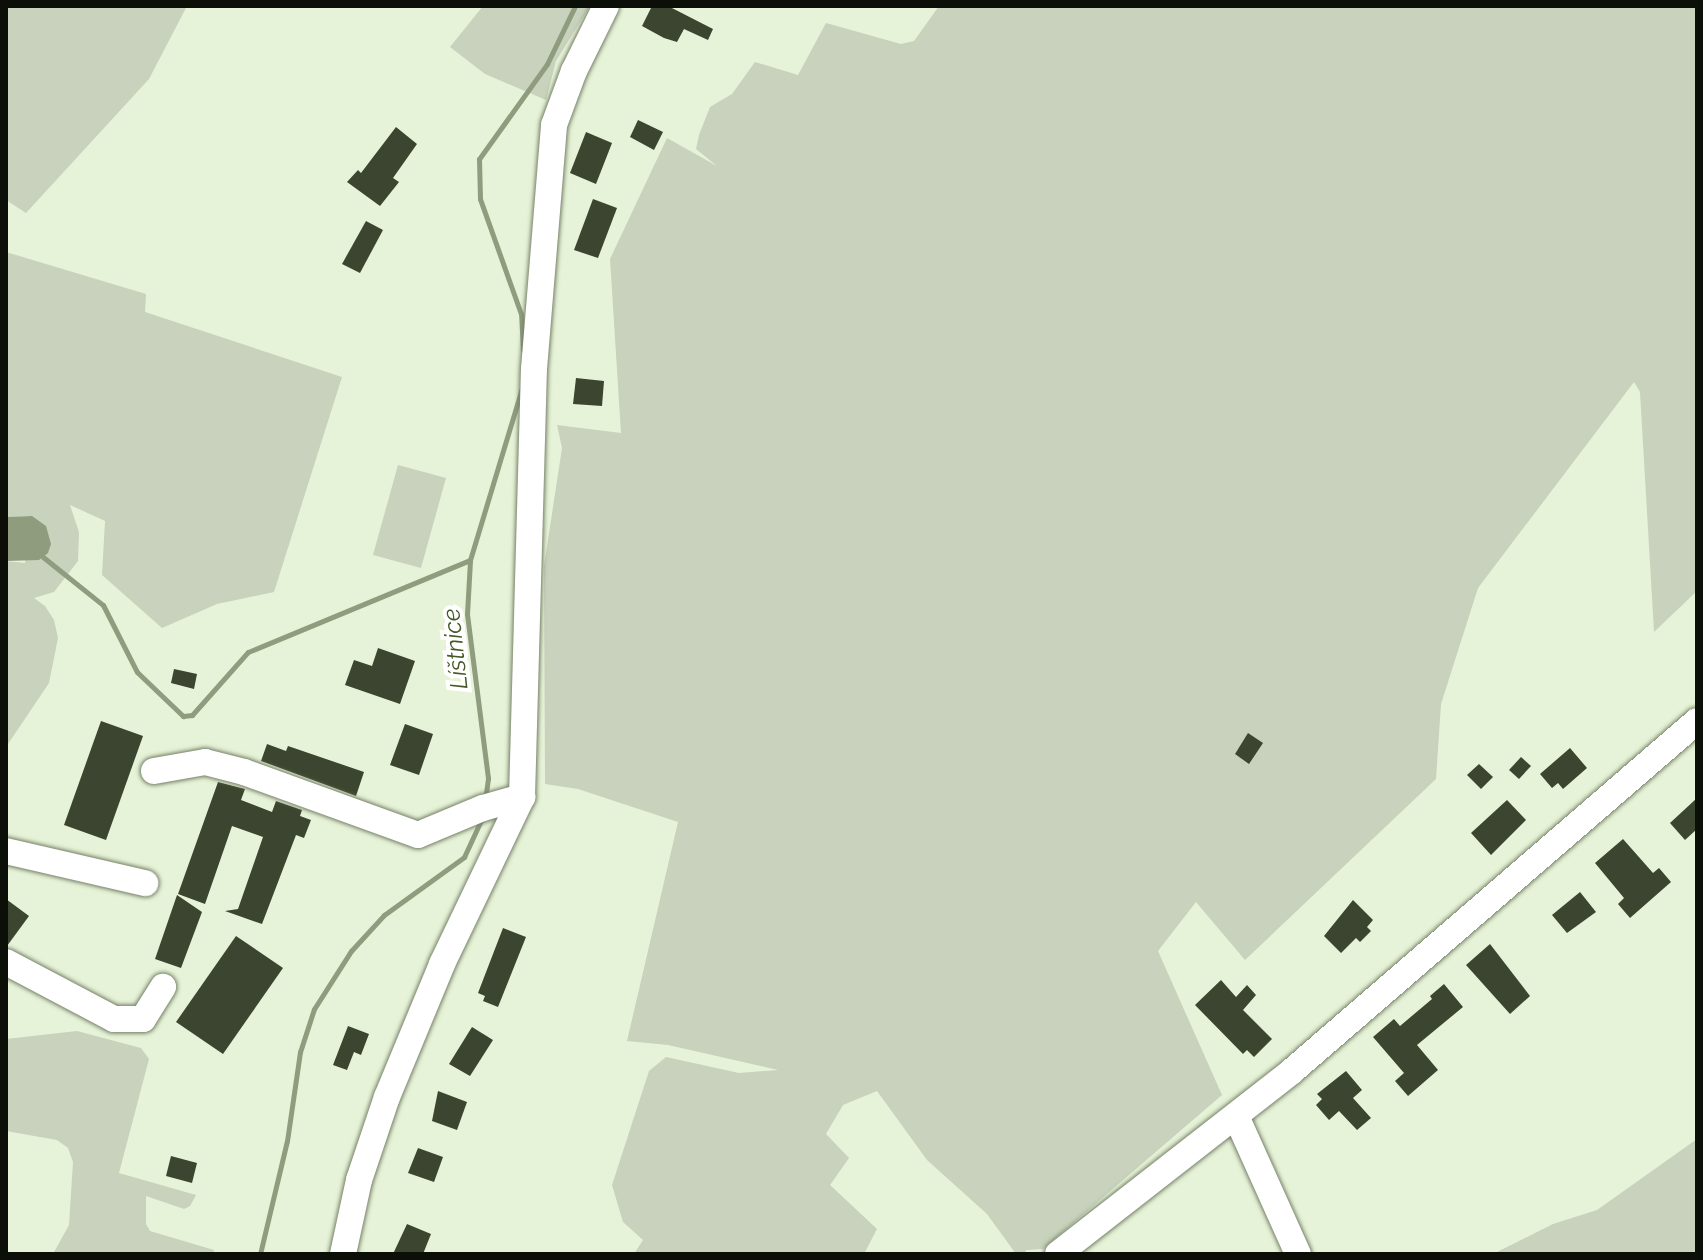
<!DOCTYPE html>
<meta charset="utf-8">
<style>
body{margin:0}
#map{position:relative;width:1703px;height:1260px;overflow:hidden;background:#e7f3d8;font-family:Raleway,sans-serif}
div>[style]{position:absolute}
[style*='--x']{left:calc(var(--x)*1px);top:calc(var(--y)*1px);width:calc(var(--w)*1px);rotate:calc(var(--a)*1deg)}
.green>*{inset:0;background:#c8d2bc}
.water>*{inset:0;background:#8f9c7d}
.stream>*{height:5px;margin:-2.5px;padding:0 2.5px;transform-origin:2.5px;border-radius:2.5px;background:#8f9c7d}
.building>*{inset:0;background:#3c452f}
.roads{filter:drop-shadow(0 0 2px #768168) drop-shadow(0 0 2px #768168)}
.minor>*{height:26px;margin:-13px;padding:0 13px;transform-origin:13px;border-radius:13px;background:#fff}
span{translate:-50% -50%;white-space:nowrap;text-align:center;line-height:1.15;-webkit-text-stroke:8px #fff;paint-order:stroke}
.water-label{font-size:24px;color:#455827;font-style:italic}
.frame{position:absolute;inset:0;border:8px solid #0c0f07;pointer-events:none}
</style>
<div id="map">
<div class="green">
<i style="clip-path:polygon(6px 6px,187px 6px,149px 79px,26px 213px,6px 200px)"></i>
<i style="clip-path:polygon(483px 6px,590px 6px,556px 61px,546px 100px,485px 74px,450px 47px)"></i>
<i style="clip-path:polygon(939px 6px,1697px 6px,1697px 591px,1654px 632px,1640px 392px,1634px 382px,1478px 588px,1441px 704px,1436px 779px,1245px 960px,1196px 902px,1158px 951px,1222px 1095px,1043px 1249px,1026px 1250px,1025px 1254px,1016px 1254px,987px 1214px,927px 1160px,877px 1091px,843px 1105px,826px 1134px,849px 1158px,830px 1185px,877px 1229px,864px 1254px,634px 1254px,643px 1240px,623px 1222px,612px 1185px,649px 1071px,666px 1057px,739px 1073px,778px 1070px,668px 1045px,627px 1041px,678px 822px,578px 789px,545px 784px,544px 566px,562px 448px,557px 425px,621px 433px,610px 259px,667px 138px,717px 166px,696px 149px,699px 135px,710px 107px,732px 94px,755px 62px,798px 75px,826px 23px,901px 44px,914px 41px)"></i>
<i style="clip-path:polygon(6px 252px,146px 294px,145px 312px,342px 377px,274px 592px,217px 604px,162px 628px,102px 575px,105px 521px,70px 505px,79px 532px,78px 561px,54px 592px,34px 598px,45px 606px,54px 620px,58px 638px,49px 683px,6px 747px,6px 561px,25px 563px,32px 516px,6px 517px)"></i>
<i style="clip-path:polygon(398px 465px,446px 478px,421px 568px,373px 555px)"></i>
<i style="clip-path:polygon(77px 1031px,141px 1048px,149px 1059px,119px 1173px,196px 1195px,190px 1206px,184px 1209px,146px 1196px,146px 1224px,150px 1231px,214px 1250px,213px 1254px,53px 1254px,69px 1225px,73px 1162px,68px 1148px,57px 1140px,6px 1131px,6px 1039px)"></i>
<i style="clip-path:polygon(1697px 1139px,1697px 1254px,1493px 1254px,1553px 1224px,1597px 1210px)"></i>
</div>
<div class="water">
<i style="clip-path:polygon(32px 516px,46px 526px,51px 544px,48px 553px,39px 560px,6px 561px,6px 517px)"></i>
</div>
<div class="stream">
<i style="--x:523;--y:350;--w:36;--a:-93"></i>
<i style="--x:521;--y:314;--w:122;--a:-109.6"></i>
<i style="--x:480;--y:199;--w:40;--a:-91.4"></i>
<i style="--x:479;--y:159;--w:117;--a:-54.4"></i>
<i style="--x:547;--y:64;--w:64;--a:-64.2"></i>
<i style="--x:43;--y:557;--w:77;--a:38.7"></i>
<i style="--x:103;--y:605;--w:75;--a:63.1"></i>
<i style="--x:137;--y:672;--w:64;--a:43.7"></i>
<i style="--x:183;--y:716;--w:9;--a:-6"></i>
<i style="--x:192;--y:715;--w:84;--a:-48.4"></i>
<i style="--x:248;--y:652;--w:240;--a:-22.5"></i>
<i style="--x:485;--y:800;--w:22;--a:-82"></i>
<i style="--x:488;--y:778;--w:165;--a:-97.3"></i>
<i style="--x:467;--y:614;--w:54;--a:-86.8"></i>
<i style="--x:470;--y:560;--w:180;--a:-73.2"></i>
<i style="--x:260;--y:1254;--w:116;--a:-76.6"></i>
<i style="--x:287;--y:1141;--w:90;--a:-81.7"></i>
<i style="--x:300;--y:1052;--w:45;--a:-72"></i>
<i style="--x:314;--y:1009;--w:69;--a:-57.5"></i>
<i style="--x:351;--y:951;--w:49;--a:-47.5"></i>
<i style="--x:384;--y:915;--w:99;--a:-35.9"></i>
<i style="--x:464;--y:857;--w:43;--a:-65.2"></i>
</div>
<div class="building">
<i style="clip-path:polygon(652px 6px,668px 6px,713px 29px,708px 40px,684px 29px,677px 42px,664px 38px,642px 26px)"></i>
<i style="clip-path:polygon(638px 120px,663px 132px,654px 150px,630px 137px)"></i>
<i style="clip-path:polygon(396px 127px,417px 144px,393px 178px,399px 182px,380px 206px,347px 182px,358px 170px,361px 173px)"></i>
<i style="clip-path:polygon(586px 132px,612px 143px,596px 184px,570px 173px)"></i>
<i style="clip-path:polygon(593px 199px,617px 208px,598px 258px,574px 250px)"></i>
<i style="clip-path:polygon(366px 221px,383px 230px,360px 273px,342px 264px)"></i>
<i style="clip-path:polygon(576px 378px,604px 381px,602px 406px,573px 404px)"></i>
<i style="clip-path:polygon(378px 648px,415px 661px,400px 704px,345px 685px,354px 660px,372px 666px)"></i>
<i style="clip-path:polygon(174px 669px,197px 674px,194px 689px,171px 683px)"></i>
<i style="clip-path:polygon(101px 721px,143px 736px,106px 840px,64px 825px)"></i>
<i style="clip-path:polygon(405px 724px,433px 734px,419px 775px,390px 765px)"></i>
<i style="clip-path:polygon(1248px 733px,1263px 743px,1249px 764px,1235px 754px)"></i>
<i style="clip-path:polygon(267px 744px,286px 751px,288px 746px,364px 772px,356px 796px,261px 761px)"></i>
<i style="clip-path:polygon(1570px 748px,1587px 768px,1563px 789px,1558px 783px,1552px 788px,1540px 774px)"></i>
<i style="clip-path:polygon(1521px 757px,1531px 766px,1519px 779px,1509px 770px)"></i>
<i style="clip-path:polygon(1479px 764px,1493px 777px,1481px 789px,1467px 775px)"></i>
<i style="clip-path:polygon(218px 782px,245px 789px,241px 800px,272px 812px,276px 801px,302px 810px,300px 816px,311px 820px,304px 838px,296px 835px,262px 924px,225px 911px,238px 909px,263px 837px,232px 826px,205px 904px,178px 894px)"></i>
<i style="clip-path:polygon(1697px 798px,1697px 829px,1685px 840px,1670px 823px)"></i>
<i style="clip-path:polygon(1507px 800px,1526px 820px,1491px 855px,1471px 833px)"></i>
<i style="clip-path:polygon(1623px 839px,1653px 873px,1659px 868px,1671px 882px,1630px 918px,1618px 904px,1624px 898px,1595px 863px)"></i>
<i style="clip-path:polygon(1580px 892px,1596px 912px,1567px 933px,1552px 915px)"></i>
<i style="clip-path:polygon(177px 895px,202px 912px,181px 968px,155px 959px)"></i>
<i style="clip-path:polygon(6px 899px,29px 916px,7px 946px,6px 946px)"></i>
<i style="clip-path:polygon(1353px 900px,1373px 920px,1367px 927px,1371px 931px,1360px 942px,1356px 938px,1341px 953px,1324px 936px)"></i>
<i style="clip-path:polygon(503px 928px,526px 937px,498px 1007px,483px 1001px,485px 996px,478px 993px)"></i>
<i style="clip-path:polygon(236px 936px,283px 968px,223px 1054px,176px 1022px)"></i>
<i style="clip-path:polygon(1490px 944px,1530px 996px,1510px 1014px,1466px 965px)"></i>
<i style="clip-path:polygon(1221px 980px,1236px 997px,1247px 985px,1256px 995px,1243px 1010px,1272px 1039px,1254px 1057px,1247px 1050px,1243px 1054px,1195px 1005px)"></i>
<i style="clip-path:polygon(1444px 984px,1463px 1007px,1417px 1045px,1438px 1070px,1408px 1096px,1395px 1081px,1404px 1073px,1373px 1037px,1394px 1019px,1400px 1026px,1432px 999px,1430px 996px)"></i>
<i style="clip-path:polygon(348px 1026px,369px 1034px,361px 1055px,354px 1052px,347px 1070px,333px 1065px)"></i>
<i style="clip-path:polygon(472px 1027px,493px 1040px,470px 1076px,449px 1064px)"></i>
<i style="clip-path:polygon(1346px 1071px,1362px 1090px,1353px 1098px,1371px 1118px,1357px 1130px,1339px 1111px,1329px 1120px,1316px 1105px,1322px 1099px,1317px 1094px)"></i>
<i style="clip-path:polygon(438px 1091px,467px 1102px,457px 1130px,432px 1121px)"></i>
<i style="clip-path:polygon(418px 1148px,443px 1157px,434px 1182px,408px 1173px)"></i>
<i style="clip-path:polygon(171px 1156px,197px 1163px,192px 1183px,166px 1176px)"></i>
<i style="clip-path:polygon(407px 1224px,431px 1234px,423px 1254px,393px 1254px)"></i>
</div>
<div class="roads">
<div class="minor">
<i style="--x:154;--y:771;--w:52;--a:-10"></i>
<i style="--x:205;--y:762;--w:40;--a:14.4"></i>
<i style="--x:244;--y:772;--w:185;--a:19.9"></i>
<i style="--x:418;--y:835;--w:70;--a:-22.6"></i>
<i style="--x:483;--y:808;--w:41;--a:-15.8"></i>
<i style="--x:6;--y:851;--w:143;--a:13"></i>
<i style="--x:6;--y:962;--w:122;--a:27.8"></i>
<i style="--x:114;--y:1019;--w:29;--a:0"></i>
<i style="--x:143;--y:1019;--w:38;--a:-58"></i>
<i style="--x:1236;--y:1116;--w:151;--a:65.8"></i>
<i style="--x:343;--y:1254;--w:76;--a:-77.8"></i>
<i style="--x:359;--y:1180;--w:88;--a:-71.4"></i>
<i style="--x:387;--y:1097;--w:144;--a:-67.5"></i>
<i style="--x:442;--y:964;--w:185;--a:-64.4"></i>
<i style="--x:522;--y:797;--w:428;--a:-88.4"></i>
<i style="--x:534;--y:369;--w:245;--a:-85.3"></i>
<i style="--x:554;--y:125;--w:58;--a:-69.7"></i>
<i style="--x:574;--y:71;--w:72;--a:-63.8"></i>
<i style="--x:1058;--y:1254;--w:297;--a:-38"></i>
<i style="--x:1292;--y:1071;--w:535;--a:-40.83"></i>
</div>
</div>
<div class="water-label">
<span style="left:455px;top:649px;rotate:-96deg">Líštnice</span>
</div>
<div class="frame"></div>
</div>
